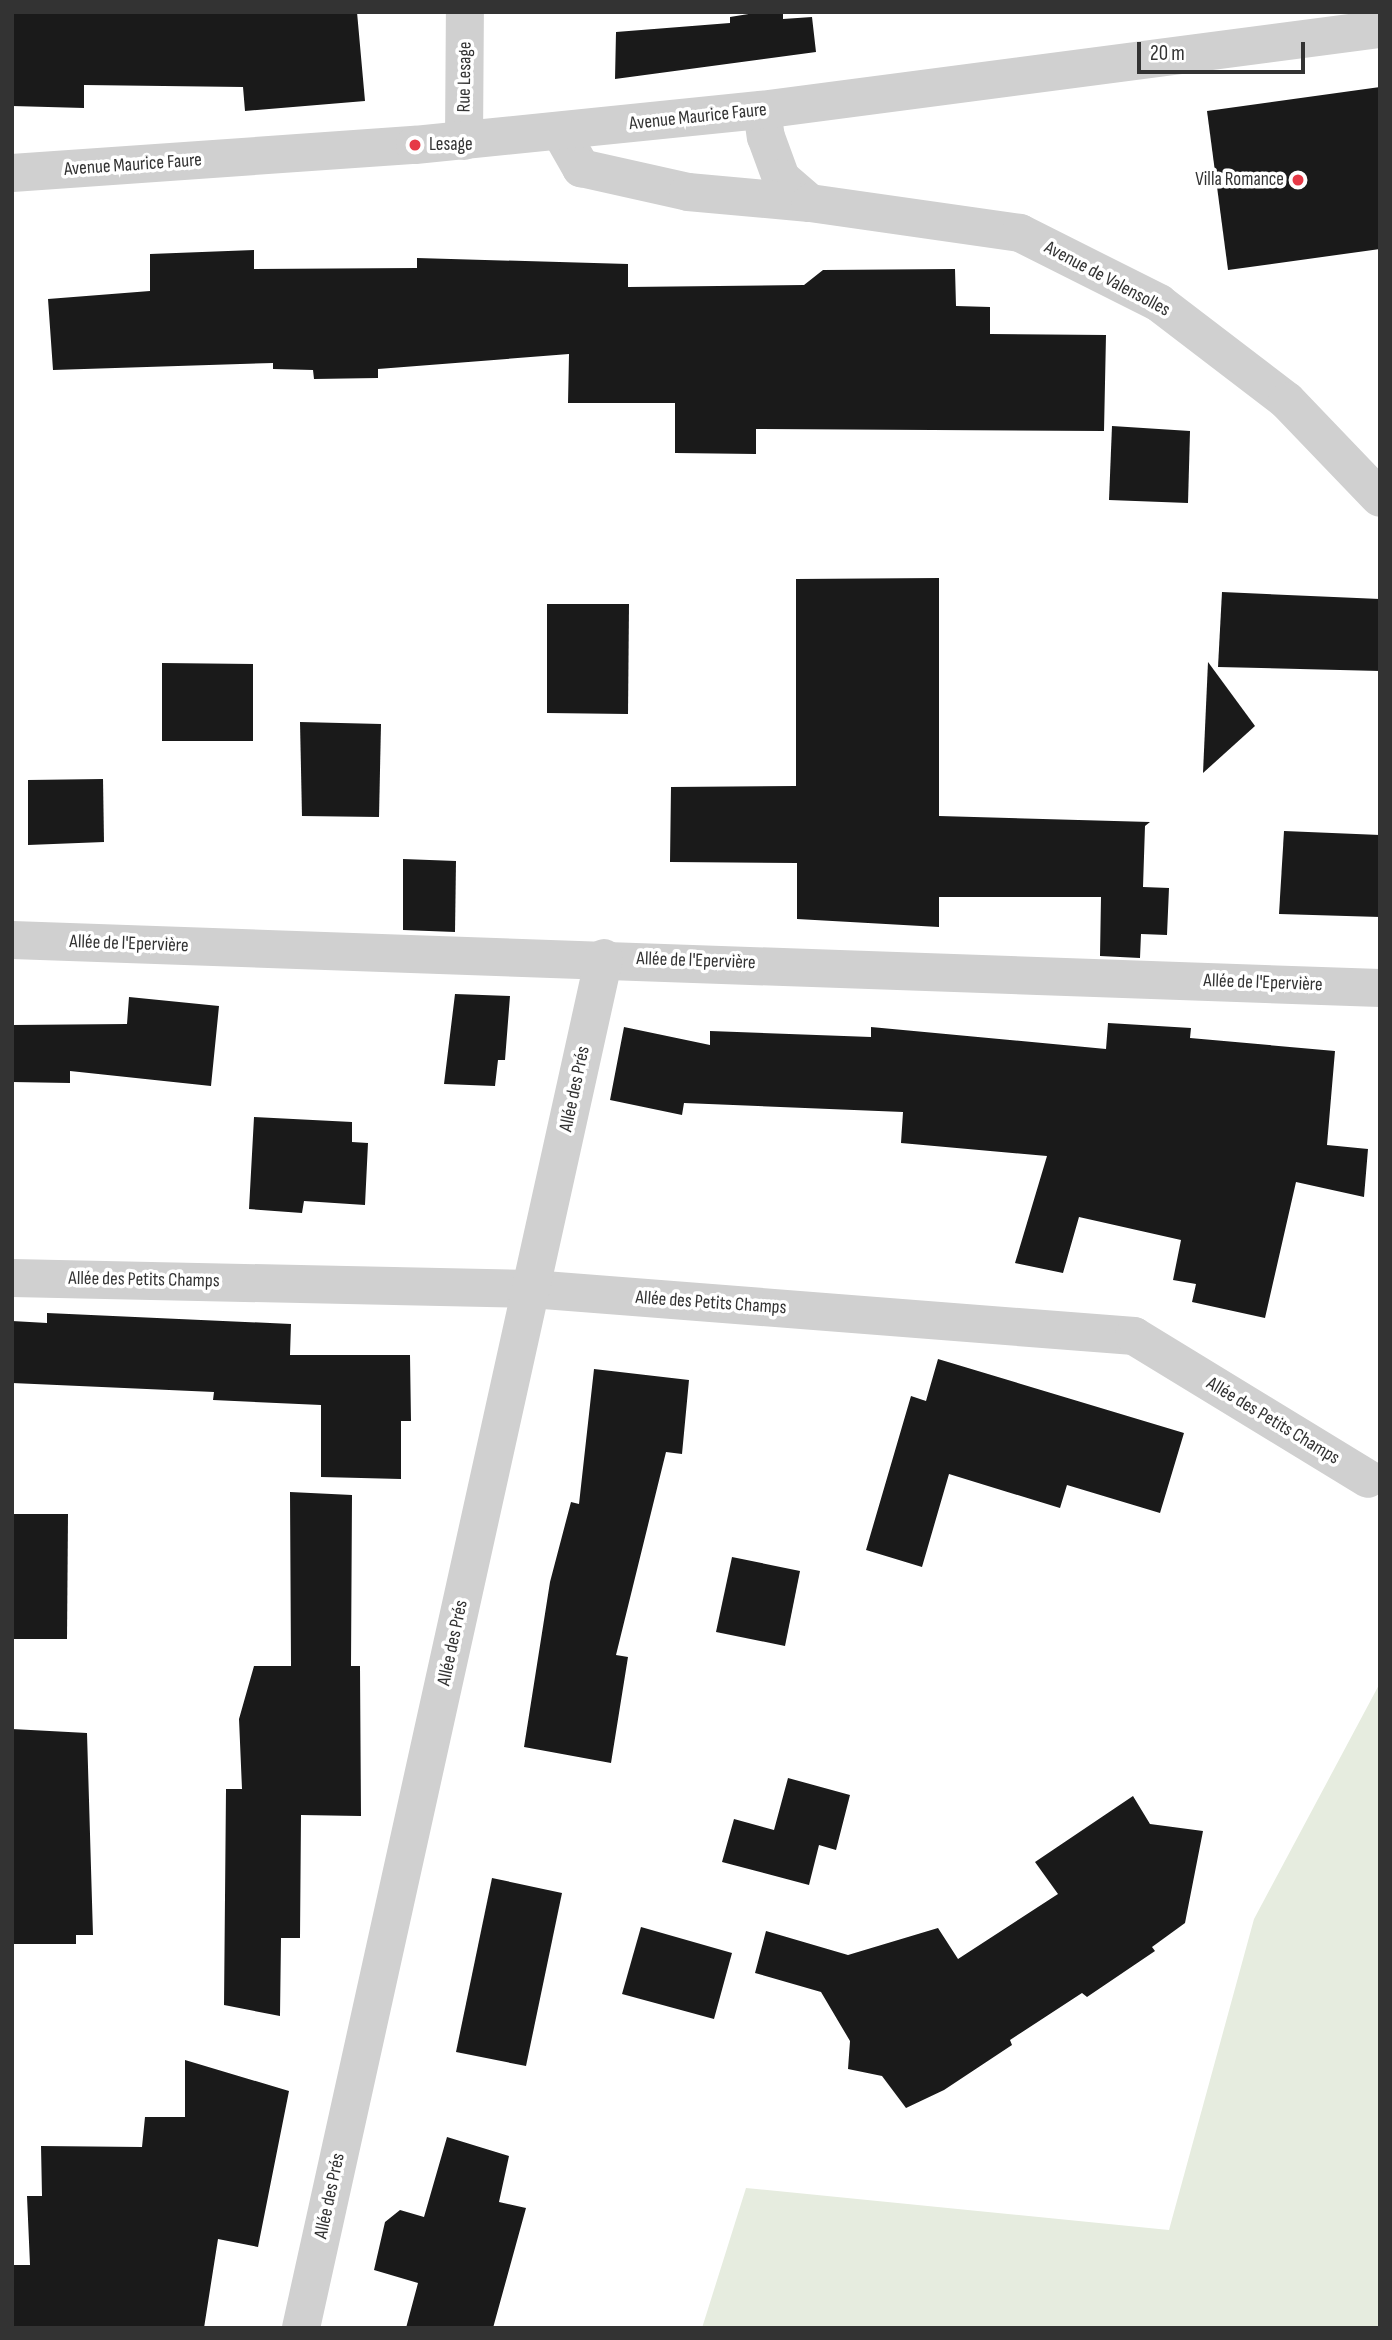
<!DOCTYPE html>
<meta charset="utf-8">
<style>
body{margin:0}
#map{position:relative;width:1392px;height:2340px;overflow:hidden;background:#fff;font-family:"Sofia Sans Condensed",sans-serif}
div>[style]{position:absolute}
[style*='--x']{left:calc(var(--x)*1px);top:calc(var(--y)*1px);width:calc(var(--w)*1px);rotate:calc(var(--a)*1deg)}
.green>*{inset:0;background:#e6ecdf}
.building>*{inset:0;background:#1a1a1a}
.minor>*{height:38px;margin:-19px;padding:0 19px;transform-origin:19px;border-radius:19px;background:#d0d0d0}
.tertiary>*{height:38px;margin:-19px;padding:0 19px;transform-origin:19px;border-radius:19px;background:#d0d0d0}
.dots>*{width:19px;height:19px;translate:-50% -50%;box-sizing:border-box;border:4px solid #fff;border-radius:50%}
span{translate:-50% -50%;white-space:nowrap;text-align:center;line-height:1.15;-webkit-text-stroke:7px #fff;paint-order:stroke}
.street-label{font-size:19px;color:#333}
.poi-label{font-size:19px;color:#333}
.left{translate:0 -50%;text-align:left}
.right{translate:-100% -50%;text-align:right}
.frame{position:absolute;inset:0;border:14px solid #333;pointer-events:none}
.scale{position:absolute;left:1137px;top:42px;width:168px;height:32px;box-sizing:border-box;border:4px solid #333;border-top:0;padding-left:9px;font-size:21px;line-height:24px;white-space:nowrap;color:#333;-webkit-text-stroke:5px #fff;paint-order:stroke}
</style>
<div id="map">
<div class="green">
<i style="clip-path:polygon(1380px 1683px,1380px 2328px,702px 2328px,746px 2188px,1169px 2230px,1254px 1919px)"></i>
</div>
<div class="building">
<i style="clip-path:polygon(12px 12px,357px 12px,365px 101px,245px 111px,243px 87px,84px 85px,84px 108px,12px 106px)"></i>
<i style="clip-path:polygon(761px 12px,783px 12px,783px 19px,812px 17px,816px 52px,615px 79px,616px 32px,730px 23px,730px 17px)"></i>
<i style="clip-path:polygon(1380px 87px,1380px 249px,1228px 270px,1207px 111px)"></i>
<i style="clip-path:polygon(254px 250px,254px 269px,417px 268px,417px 258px,628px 264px,628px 287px,804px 285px,823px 270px,955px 269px,956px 306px,990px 307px,990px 334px,1106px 335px,1104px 431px,756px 429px,756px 454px,675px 453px,675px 403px,568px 403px,569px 354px,378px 369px,378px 378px,314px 379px,313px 370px,273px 369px,273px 363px,53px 370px,48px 299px,150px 291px,150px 254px)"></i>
<i style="clip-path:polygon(1112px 426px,1190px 431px,1188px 503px,1109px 500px)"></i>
<i style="clip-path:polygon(939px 578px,939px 816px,1150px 822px,1145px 826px,1143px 887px,1169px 888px,1167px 935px,1141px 934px,1140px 958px,1100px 956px,1101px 897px,939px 897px,939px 927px,797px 919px,797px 863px,670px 862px,671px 787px,796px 786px,796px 579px)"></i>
<i style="clip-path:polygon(1222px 592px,1380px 599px,1380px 671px,1218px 667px)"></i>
<i style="clip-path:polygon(547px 604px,629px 604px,628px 714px,547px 713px)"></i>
<i style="clip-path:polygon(1208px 662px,1255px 726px,1203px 773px)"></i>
<i style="clip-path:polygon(162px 663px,253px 664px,253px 741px,162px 741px)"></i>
<i style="clip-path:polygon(300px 722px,381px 724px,379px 817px,302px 816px)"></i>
<i style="clip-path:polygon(103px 779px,104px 842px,28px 845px,28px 780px)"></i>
<i style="clip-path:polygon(1284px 831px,1380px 835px,1380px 917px,1279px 914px)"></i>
<i style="clip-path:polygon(403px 859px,456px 861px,455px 932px,403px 930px)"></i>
<i style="clip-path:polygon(455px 994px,510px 996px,505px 1060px,498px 1060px,495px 1086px,444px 1084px)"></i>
<i style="clip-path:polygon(129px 997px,219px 1006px,211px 1086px,70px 1071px,70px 1083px,12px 1082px,12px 1025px,127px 1024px)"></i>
<i style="clip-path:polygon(1108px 1023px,1191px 1028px,1190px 1038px,1335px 1051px,1327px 1145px,1368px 1149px,1364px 1197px,1296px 1182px,1265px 1318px,1192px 1302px,1196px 1284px,1173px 1280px,1181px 1240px,1079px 1217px,1063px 1273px,1015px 1263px,1047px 1156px,901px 1143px,903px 1112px,684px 1103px,682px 1115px,610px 1100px,624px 1027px,710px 1045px,710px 1031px,871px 1037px,871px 1027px,1106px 1049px)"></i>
<i style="clip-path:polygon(254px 1117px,352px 1122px,352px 1142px,368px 1143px,365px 1205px,304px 1201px,302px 1213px,249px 1209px)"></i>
<i style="clip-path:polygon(47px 1313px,291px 1324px,290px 1355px,410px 1355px,411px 1421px,401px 1421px,401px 1479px,321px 1477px,321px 1405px,213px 1400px,214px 1392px,12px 1383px,12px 1321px,47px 1323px)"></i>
<i style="clip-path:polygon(938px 1359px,1184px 1433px,1160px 1513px,1067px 1485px,1060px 1508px,949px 1474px,922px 1567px,866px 1550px,911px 1396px,926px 1401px)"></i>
<i style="clip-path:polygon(594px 1369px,689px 1380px,682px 1454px,666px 1452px,616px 1655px,628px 1657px,611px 1763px,524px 1747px,550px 1582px,571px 1502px,579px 1504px)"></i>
<i style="clip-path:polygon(290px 1492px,352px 1495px,351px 1666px,360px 1666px,361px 1816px,301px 1815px,300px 1938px,281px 1938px,280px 2016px,224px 2005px,226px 1789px,242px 1789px,239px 1719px,254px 1666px,291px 1666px)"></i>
<i style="clip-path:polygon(12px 1514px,68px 1514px,67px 1639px,12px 1639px)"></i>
<i style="clip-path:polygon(732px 1557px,800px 1571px,785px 1646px,716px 1632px)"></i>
<i style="clip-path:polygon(12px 1729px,87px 1733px,93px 1935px,76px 1935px,76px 1944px,12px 1944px)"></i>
<i style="clip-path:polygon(788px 1778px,850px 1795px,836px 1850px,819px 1845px,809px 1885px,722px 1862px,734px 1819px,774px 1830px)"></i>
<i style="clip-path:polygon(1133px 1796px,1150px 1824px,1203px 1831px,1185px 1923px,1152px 1947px,1155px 1951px,1087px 1997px,1082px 1993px,1010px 2040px,1012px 2045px,944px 2090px,906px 2108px,882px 2076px,848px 2069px,850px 2041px,821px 1992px,755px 1973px,766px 1931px,848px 1955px,938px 1928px,958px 1959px,1058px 1894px,1035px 1862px)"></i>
<i style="clip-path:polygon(492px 1878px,562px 1893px,526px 2066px,456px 2052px)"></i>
<i style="clip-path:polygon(641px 1927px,732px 1953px,714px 2019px,622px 1994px)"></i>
<i style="clip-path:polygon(185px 2060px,289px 2091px,258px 2247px,218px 2239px,204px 2328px,12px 2328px,12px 2265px,30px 2265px,27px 2196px,42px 2196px,41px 2146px,142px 2147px,145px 2117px,185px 2117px)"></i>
<i style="clip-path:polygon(447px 2137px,509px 2156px,499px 2202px,526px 2208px,493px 2328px,406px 2328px,418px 2283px,374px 2270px,385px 2222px,400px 2210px,424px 2217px)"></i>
</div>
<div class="minor">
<i style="--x:464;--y:141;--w:129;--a:-89.6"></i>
<i style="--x:12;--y:940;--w:1369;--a:2.01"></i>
<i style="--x:12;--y:1278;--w:519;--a:1.21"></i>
<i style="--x:531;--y:1289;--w:605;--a:4.46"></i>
<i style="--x:1134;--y:1336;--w:274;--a:31.4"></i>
<i style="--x:301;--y:2328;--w:1403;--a:-77.53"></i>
</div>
<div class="tertiary">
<i style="--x:762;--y:110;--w:27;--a:82"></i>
<i style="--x:766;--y:137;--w:44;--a:69.9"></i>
<i style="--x:781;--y:178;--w:38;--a:41"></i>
<i style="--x:560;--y:131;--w:43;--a:60.4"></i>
<i style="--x:581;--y:168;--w:110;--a:12.6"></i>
<i style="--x:688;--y:192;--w:122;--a:5.2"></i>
<i style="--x:810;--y:203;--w:212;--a:8.1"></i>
<i style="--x:1020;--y:233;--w:156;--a:26.7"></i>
<i style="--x:1159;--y:303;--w:161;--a:37.4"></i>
<i style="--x:1287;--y:401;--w:134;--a:46.2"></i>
<i style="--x:12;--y:173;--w:404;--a:-4"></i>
<i style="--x:415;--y:145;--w:349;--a:-5.8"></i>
<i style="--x:762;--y:110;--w:623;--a:-7.47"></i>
</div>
<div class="dots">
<i style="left:415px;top:145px;background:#e63946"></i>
<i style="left:1298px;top:180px;background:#e63946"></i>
</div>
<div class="street-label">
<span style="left:465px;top:77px;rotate:-89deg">Rue Lesage</span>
<span style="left:698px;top:117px;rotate:-6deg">Avenue Maurice Faure</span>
<span style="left:133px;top:165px;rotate:-4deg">Avenue Maurice Faure</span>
<span style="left:1107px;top:279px;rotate:28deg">Avenue de Valensolles</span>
<span style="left:129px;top:944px;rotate:2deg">Allée de l'Epervière</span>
<span style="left:696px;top:961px;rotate:2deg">Allée de l'Epervière</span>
<span style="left:1263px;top:983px;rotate:2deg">Allée de l'Epervière</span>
<span style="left:575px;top:1089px;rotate:-78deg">Allée des Prés</span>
<span style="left:144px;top:1280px;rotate:1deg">Allée des Petits Champs</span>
<span style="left:711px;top:1303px;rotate:4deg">Allée des Petits Champs</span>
<span style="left:1273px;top:1421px;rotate:31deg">Allée des Petits Champs</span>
<span style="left:453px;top:1643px;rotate:-78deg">Allée des Prés</span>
<span style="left:330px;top:2196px;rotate:-78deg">Allée des Prés</span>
</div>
<div class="poi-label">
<span class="left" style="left:429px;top:145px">Lesage</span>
<span class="right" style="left:1284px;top:180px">Villa Romance</span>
</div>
<div class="frame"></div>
<div class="scale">20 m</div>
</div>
